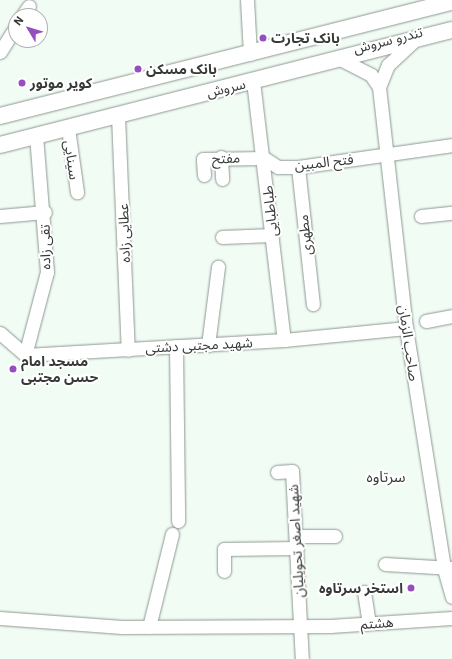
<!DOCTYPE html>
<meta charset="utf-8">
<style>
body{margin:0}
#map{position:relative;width:452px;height:659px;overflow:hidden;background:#f1fcf5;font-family:Roboto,"Noto Sans Arabic",sans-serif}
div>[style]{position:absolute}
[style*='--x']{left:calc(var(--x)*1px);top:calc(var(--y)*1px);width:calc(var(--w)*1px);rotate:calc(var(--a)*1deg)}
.roads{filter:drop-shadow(0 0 1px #8e9891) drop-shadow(0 0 1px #8e9891)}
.minor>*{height:13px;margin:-6.5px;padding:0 6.5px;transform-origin:6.5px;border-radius:6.5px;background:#fff}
.major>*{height:16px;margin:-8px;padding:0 8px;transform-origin:8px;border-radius:8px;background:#fff}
.dots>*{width:11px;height:11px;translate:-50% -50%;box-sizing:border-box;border:2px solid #fff;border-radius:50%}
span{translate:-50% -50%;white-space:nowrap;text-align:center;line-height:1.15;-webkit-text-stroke:4px #fff;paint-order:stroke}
.poi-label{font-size:14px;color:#363a37;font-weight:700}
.left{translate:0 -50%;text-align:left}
.right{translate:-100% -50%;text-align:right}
.street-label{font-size:14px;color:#363a37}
.neighbourhood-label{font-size:15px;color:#363a37}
.north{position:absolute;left:8px;top:8px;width:40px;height:40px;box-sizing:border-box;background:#fff;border:1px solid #afb0af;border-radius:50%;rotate:308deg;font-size:11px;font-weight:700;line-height:16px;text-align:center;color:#363a37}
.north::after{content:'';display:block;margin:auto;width:14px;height:18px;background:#954dc0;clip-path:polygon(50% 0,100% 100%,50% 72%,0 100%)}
</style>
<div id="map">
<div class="roads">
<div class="minor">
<i style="--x:247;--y:0;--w:54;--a:86.8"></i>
<i style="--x:22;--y:16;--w:12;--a:-55"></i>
<i style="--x:0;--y:52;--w:31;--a:-58"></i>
<i style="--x:340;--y:59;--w:35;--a:27"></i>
<i style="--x:371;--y:75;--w:14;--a:56"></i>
<i style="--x:379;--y:87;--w:243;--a:83.6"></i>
<i style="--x:406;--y:328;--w:244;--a:81"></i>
<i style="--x:444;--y:569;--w:29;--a:74"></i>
<i style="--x:253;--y:81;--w:261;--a:83.2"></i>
<i style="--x:379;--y:87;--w:24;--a:-68"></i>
<i style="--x:388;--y:65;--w:37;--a:-43"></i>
<i style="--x:118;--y:116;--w:234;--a:87.6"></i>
<i style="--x:68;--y:128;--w:65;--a:82"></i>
<i style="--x:221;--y:157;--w:22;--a:87"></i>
<i style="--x:298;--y:167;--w:138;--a:83.8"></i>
<i style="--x:204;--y:175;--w:16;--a:-94"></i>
<i style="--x:203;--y:159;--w:61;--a:-0.9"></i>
<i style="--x:264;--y:158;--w:17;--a:33"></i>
<i style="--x:278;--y:167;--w:20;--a:0"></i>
<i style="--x:298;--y:167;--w:156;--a:-8.1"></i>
<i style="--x:0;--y:216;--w:45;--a:-5.1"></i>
<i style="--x:421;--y:216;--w:31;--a:-6"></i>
<i style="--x:222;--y:237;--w:50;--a:-2.3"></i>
<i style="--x:426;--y:321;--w:26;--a:-11"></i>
<i style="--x:0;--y:333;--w:33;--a:41"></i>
<i style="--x:25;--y:355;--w:259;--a:-3.3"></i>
<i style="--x:284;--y:340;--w:123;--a:-5.6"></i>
<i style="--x:208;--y:345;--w:79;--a:-82.7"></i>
<i style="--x:176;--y:346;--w:175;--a:89.3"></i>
<i style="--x:25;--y:355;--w:86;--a:-75.2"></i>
<i style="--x:47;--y:272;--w:136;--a:-94.6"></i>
<i style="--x:277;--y:472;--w:15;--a:-4"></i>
<i style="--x:292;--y:471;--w:188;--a:87"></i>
<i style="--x:296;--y:536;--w:39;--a:0"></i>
<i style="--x:385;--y:564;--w:67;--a:3.4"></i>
<i style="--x:224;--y:571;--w:22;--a:-90"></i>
<i style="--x:224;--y:549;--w:73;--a:-0.8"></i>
<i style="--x:364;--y:592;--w:31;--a:81"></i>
<i style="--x:0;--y:618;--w:122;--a:4.2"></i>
<i style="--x:122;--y:627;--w:208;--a:-0.3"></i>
<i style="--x:330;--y:626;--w:122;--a:-3.8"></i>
<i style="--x:149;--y:627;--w:96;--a:-76.1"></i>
</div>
<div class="major">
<i style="--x:0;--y:116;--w:466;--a:-14.2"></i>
<i style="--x:0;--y:145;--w:466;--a:-14.3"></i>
</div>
</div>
<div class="dots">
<i style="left:263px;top:38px;background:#954dc0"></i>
<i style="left:138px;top:69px;background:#954dc0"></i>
<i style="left:22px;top:83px;background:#954dc0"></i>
<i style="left:13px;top:369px;background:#954dc0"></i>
<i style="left:411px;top:588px;background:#954dc0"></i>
</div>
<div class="poi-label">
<span class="left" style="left:271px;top:38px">بانک تجارت</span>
<span class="left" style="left:146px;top:69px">بانک مسکن</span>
<span class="left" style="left:30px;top:83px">کویر موتور</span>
<span class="left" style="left:21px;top:369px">مسجد امام<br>حسن مجتبی</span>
<span class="right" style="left:403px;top:588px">استخر سرتاوه</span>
</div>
<div class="street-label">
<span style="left:388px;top:40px;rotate:-14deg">تندرو سروش</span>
<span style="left:226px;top:88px;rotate:-14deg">سروش</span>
<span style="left:226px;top:158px;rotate:-2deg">مفتح</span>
<span style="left:72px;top:160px;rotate:82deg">سینایی</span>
<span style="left:324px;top:162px;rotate:-6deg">فتح المبین</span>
<span style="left:270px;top:211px;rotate:-96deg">طباطبایی</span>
<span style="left:124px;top:233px;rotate:-92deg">عطایی زاده</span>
<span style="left:305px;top:235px;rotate:-96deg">مطهری</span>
<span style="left:45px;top:247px;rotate:-91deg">تقی زاده</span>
<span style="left:409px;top:343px;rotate:82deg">صاحب الزمان</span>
<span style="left:199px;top:345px;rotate:-3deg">شهید مجتبی دشتی</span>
<span style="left:296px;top:541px;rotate:-93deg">شهید اصغر تحویلیان</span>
<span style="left:377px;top:623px;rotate:-4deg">هشتم</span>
</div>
<div class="neighbourhood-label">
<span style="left:386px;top:478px">سرتاوه</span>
</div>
<div class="north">N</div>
</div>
